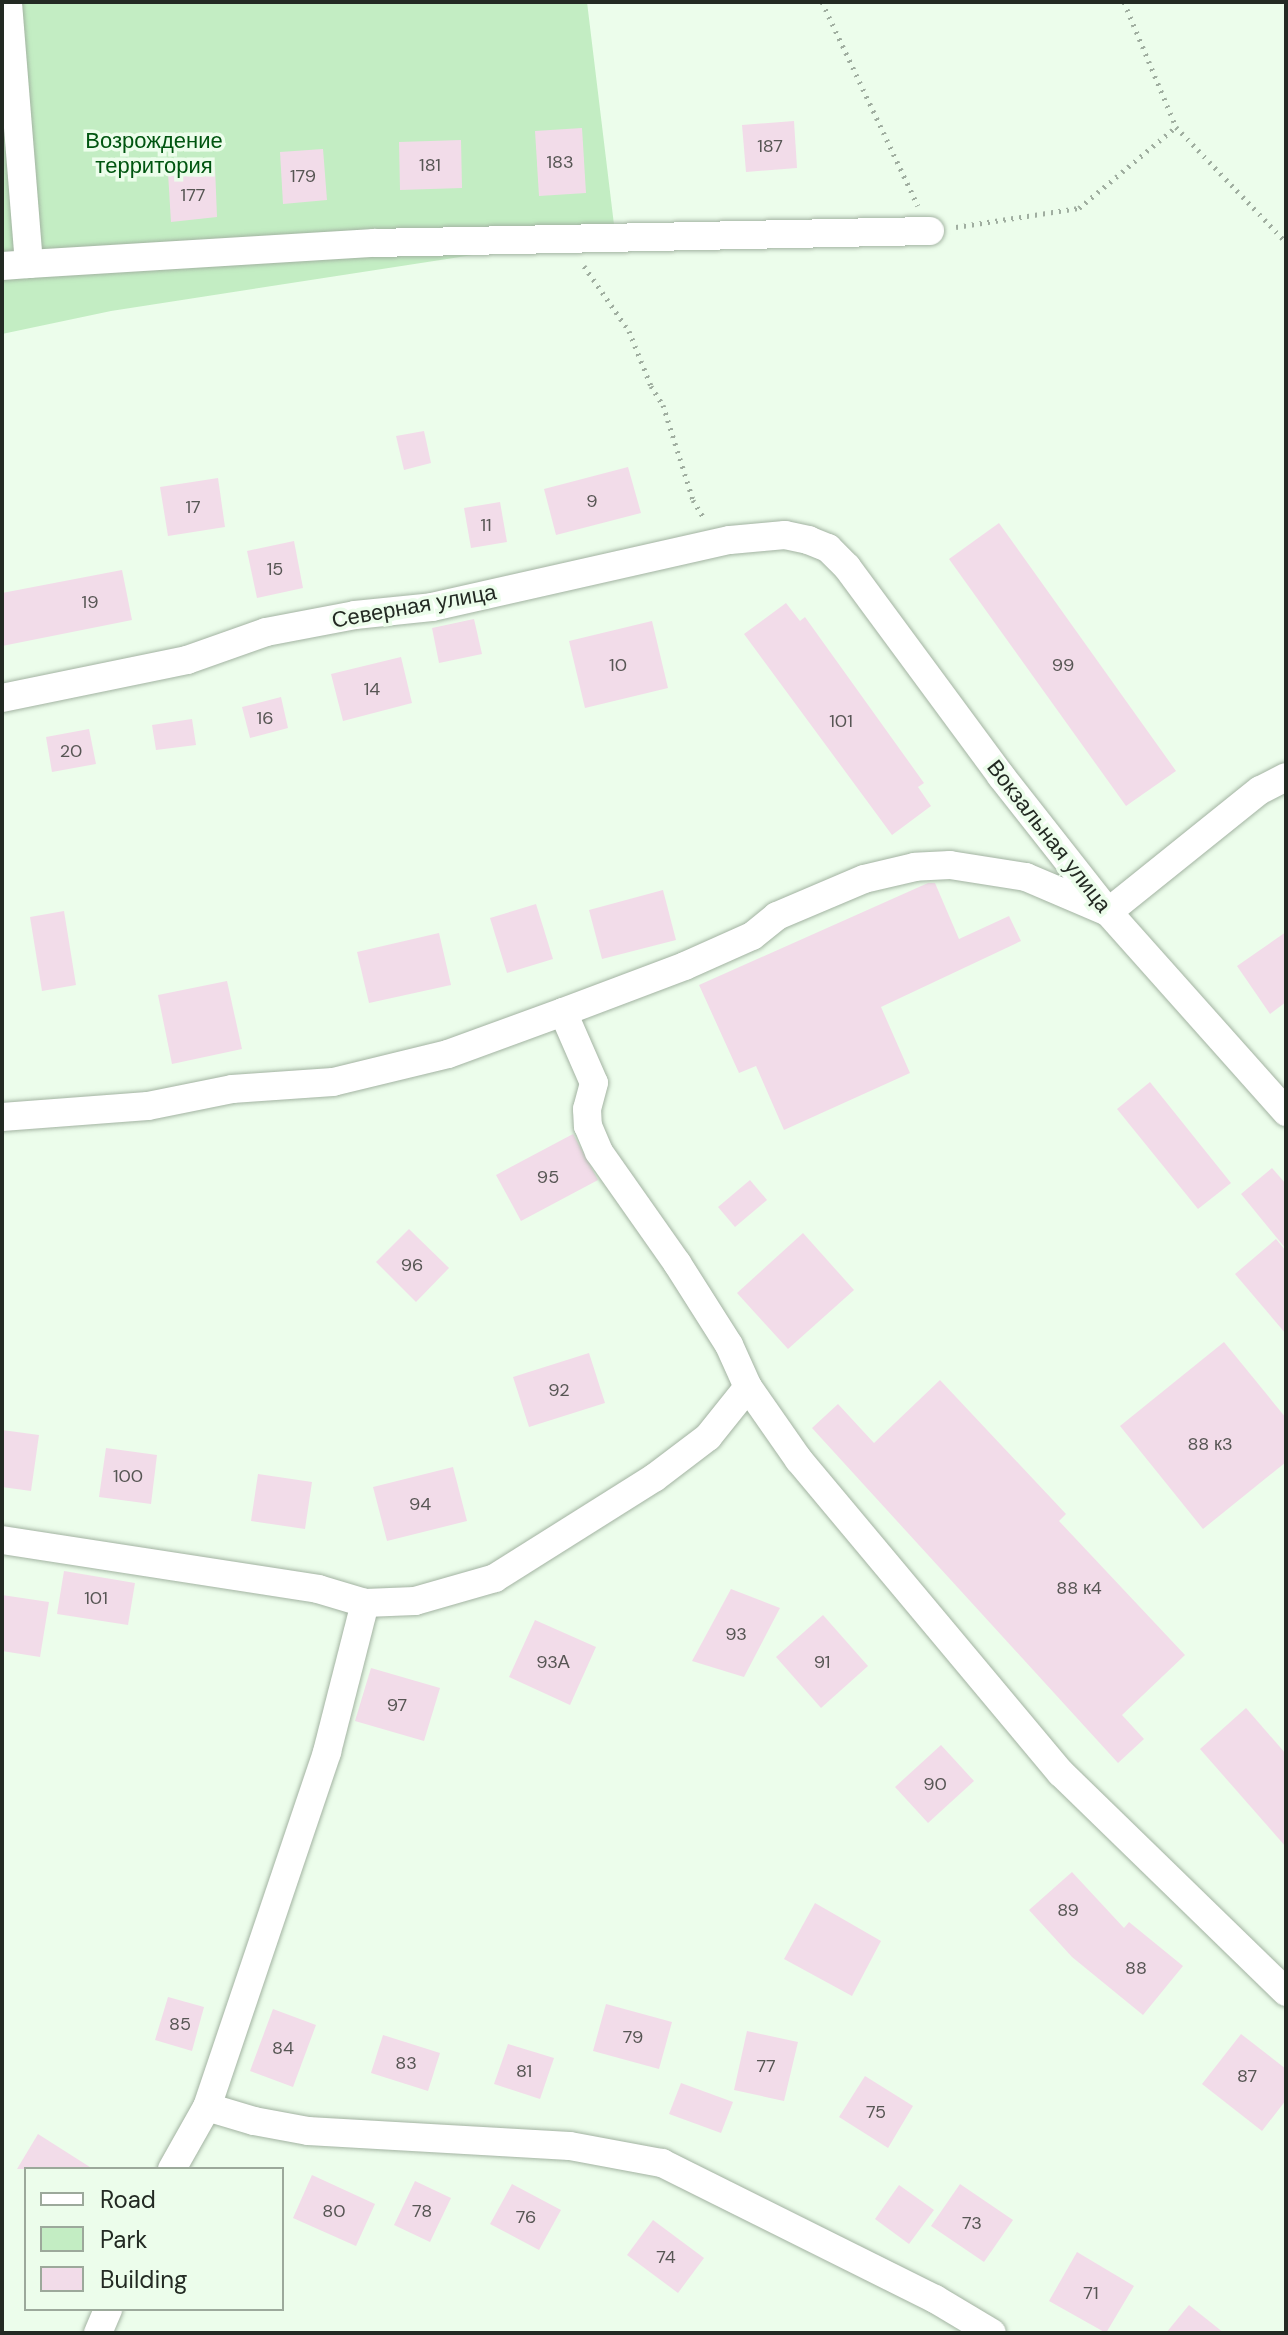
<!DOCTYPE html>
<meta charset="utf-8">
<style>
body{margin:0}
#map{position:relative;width:1288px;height:2335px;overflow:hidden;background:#ecfdeb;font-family:"DM Sans",sans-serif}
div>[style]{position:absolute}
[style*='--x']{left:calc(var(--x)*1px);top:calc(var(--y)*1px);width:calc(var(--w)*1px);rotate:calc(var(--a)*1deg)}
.green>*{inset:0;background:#c3edc3}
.building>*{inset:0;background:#f2dce9}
.path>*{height:5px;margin-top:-2.5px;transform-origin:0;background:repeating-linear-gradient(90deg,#a0aea0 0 2px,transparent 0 8px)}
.roads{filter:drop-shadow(0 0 2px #a3b3a2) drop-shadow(0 0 2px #a3b3a2)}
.minor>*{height:28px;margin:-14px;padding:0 14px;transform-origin:14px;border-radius:14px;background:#fff}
span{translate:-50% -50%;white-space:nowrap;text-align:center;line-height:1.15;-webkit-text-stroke:7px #ecfdeb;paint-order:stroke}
.number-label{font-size:18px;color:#575654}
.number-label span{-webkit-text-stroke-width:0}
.park-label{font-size:22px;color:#005510}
.street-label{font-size:22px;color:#232a23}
.frame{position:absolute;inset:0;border:4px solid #232a23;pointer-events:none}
.legend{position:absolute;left:24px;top:2167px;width:260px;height:144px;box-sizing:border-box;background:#ecfdeb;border:2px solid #9ca99b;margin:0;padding:10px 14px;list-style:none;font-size:24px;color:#232a23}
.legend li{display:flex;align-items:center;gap:16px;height:40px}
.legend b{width:40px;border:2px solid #9ca99b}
</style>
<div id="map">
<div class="green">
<i style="clip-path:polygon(2px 2px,587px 2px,615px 233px,111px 311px,2px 334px)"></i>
</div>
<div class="building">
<i style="clip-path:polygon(794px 121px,797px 168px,746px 172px,742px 125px)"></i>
<i style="clip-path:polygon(582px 128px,586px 193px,539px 196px,535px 131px)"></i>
<i style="clip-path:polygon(461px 140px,462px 188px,400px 190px,399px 142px)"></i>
<i style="clip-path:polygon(323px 149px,327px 200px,283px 204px,280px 152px)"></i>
<i style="clip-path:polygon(215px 167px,217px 217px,171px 222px,168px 173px)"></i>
<i style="clip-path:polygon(424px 431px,431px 463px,404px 470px,396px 436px)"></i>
<i style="clip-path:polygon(628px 467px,641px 513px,556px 535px,544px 489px)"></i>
<i style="clip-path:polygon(218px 478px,225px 527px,168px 536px,160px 487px)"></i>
<i style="clip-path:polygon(500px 502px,507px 542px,471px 548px,464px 508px)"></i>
<i style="clip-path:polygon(999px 523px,1176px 771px,1126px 806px,949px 559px)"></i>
<i style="clip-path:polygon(294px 541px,303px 588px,257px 598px,247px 551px)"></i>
<i style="clip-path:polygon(122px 570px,132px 620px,2px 646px,2px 593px)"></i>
<i style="clip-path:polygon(786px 603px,800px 621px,805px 617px,924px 783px,918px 787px,931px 806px,892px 835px,744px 634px)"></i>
<i style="clip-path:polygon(474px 619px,482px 654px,439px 663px,432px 628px)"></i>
<i style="clip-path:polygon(652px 621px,668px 688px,585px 708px,569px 641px)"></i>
<i style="clip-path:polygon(401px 657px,412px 703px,343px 721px,331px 674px)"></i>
<i style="clip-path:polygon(281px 697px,288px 728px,250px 738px,242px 707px)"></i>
<i style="clip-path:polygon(192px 719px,196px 745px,156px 750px,152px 725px)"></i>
<i style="clip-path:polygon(89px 729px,96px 764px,52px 772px,46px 737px)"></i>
<i style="clip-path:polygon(928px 883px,935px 883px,959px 939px,1009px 916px,1021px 941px,881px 1007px,910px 1073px,784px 1130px,756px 1066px,739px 1073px,699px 985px)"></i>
<i style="clip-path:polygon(663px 890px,676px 940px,602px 959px,589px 910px)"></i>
<i style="clip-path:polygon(536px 904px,553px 959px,507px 973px,490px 918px)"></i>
<i style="clip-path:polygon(64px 911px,76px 985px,42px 991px,30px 917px)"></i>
<i style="clip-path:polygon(1286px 932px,1286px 1002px,1270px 1014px,1237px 966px)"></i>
<i style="clip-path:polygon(439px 933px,451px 985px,369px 1003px,357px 952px)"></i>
<i style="clip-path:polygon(227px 981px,242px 1049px,172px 1064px,158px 995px)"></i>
<i style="clip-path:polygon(1150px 1082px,1231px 1183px,1198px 1209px,1117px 1109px)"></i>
<i style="clip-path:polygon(573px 1134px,598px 1180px,521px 1221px,496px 1175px)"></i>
<i style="clip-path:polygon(1272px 1168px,1286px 1184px,1286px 1249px,1241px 1194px)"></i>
<i style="clip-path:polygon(750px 1180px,767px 1200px,735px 1227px,718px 1207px)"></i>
<i style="clip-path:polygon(409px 1229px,449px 1268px,416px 1302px,376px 1262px)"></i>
<i style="clip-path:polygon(803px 1233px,854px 1290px,788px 1349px,737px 1293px)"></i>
<i style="clip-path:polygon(1276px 1239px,1286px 1251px,1286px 1334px,1235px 1274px)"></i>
<i style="clip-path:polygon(1224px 1342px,1286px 1418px,1286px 1462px,1203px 1529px,1120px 1426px)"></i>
<i style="clip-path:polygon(589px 1353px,605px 1403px,529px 1427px,513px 1377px)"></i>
<i style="clip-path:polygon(940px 1380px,1066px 1514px,1059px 1521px,1185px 1655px,1122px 1715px,1144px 1739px,1118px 1763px,812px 1428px,838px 1404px,874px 1443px)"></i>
<i style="clip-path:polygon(2px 1430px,39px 1435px,31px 1491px,2px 1487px)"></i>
<i style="clip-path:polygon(106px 1448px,157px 1455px,151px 1504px,99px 1497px)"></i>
<i style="clip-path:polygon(453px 1467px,467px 1521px,387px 1541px,373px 1487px)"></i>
<i style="clip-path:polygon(258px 1474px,312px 1482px,305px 1529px,251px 1521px)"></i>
<i style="clip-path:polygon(64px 1571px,135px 1583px,128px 1625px,57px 1614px)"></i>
<i style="clip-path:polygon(731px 1589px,780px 1608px,744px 1677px,692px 1661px)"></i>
<i style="clip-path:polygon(2px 1595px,49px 1602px,40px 1657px,2px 1651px)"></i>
<i style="clip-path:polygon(823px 1615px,868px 1666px,821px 1708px,776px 1657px)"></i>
<i style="clip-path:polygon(535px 1620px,596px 1647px,570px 1705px,509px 1677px)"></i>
<i style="clip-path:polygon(371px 1668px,440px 1688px,424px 1741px,355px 1721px)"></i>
<i style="clip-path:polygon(1246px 1708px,1286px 1754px,1286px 1847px,1200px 1749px)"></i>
<i style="clip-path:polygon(941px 1745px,974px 1781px,928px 1823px,895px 1787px)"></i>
<i style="clip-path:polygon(1072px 1872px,1124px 1928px,1129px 1922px,1183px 1966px,1143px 2015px,1072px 1957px,1029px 1910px)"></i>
<i style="clip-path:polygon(815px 1903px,881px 1941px,852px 1996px,784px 1959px)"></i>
<i style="clip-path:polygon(168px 1997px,204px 2007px,192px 2051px,155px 2040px)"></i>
<i style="clip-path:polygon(606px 2004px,672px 2022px,659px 2069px,593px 2051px)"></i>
<i style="clip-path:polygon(273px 2009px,316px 2025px,293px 2087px,250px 2071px)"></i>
<i style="clip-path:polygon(747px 2031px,798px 2042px,784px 2101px,734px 2090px)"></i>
<i style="clip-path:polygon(1241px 2034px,1286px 2069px,1286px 2100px,1262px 2131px,1202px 2084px)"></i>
<i style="clip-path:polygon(383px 2035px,440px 2053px,428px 2091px,371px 2073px)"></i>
<i style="clip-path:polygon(508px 2044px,554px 2058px,540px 2099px,494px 2084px)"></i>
<i style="clip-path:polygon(865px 2076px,913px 2106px,888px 2148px,839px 2117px)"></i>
<i style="clip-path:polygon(681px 2083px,733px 2102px,721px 2133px,669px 2114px)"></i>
<i style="clip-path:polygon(38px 2134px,93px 2169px,17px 2169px)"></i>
<i style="clip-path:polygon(312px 2175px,375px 2204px,356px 2246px,293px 2218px)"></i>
<i style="clip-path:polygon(415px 2181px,451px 2198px,430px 2242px,394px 2225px)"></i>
<i style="clip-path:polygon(512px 2184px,561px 2210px,539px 2250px,490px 2224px)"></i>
<i style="clip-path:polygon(960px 2184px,1013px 2220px,984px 2262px,931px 2226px)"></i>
<i style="clip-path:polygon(899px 2185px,934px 2210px,909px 2244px,875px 2219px)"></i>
<i style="clip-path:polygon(653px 2220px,704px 2258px,678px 2293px,627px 2255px)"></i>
<i style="clip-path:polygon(1077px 2252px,1134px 2286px,1106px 2333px,1049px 2301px)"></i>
<i style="clip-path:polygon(1189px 2305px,1224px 2333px,1166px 2333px)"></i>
</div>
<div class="path">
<i style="--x:822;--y:2;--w:225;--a:64.8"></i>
<i style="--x:1124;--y:2;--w:135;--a:67.4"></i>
<i style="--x:1176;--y:127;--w:159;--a:46.3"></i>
<i style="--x:956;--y:227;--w:124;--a:-8.8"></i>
<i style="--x:1079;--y:208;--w:126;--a:-39.9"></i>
<i style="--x:584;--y:266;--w:79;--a:55.3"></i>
<i style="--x:629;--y:331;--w:59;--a:68.2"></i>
<i style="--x:651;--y:386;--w:22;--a:58"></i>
<i style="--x:663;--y:405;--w:100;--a:72.5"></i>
<i style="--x:693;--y:500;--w:21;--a:59"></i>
</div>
<div class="roads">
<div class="minor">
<i style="--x:29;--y:264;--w:346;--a:-3.5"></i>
<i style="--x:374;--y:243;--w:556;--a:-1.24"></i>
<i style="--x:2;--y:266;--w:27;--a:-4"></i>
<i style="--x:29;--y:264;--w:263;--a:-94.6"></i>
<i style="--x:2;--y:698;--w:189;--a:-11.6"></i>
<i style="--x:187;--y:660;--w:84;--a:-19.5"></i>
<i style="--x:266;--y:632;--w:91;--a:-10.8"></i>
<i style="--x:355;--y:615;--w:77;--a:-5.9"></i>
<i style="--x:432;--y:607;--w:305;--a:-12.7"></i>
<i style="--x:730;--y:540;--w:55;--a:-5.2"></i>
<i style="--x:785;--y:535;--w:24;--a:12"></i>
<i style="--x:808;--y:540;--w:22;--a:22"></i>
<i style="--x:828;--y:548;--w:27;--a:45"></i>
<i style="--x:847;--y:567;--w:260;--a:53.6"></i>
<i style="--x:1001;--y:776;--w:173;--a:51.8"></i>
<i style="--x:1108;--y:912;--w:268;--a:48.3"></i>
<i style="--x:1286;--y:777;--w:29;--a:153"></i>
<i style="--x:1260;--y:790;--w:195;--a:141.2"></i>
<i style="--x:1108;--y:912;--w:89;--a:-156.9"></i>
<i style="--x:1026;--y:877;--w:77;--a:-171"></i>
<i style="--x:950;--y:865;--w:35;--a:177"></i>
<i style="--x:915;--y:867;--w:52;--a:166.8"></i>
<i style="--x:864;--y:879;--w:95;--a:157"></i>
<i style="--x:777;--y:916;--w:32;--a:141"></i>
<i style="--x:752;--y:936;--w:73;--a:155.9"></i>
<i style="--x:685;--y:966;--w:130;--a:159.3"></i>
<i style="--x:563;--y:1012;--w:77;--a:66.4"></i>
<i style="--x:594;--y:1083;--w:27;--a:105"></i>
<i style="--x:587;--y:1109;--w:17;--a:87"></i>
<i style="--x:588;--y:1126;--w:28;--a:67"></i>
<i style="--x:599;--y:1152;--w:136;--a:54.9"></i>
<i style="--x:677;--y:1263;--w:97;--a:57.6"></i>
<i style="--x:729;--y:1345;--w:46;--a:65.7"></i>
<i style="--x:748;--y:1387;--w:89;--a:55.1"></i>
<i style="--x:799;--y:1460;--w:408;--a:50.1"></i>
<i style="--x:1061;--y:1773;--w:314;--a:44.2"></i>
<i style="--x:2;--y:1117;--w:146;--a:-4.3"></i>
<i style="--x:148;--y:1106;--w:86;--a:-11.4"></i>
<i style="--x:232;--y:1089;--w:101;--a:-4"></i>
<i style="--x:333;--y:1082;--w:118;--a:-13.7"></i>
<i style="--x:448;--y:1054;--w:122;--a:-20.1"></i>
<i style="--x:2;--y:1540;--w:320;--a:8.8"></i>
<i style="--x:318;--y:1589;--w:49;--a:16.6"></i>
<i style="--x:365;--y:1603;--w:50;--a:-2.3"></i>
<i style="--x:415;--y:1601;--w:83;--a:-16"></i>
<i style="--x:495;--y:1578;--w:188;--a:-32.2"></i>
<i style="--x:654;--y:1478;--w:68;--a:-37.2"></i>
<i style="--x:708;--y:1437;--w:64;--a:-51.3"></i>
<i style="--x:207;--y:2107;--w:49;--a:16.6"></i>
<i style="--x:254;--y:2121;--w:55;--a:10.5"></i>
<i style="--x:308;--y:2131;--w:262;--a:3.3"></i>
<i style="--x:570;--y:2146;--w:94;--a:10.5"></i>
<i style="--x:662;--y:2163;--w:305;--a:26.5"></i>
<i style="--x:935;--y:2299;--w:66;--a:30.8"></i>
<i style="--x:172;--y:2169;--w:71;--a:-60.6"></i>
<i style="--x:207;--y:2107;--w:375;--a:-71.3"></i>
<i style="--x:327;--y:1752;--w:154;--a:-75.7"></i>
<i style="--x:98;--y:2333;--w:26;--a:-67"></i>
</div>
</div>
<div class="number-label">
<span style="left:770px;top:146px">187</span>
<span style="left:560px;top:162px">183</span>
<span style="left:430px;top:165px">181</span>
<span style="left:303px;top:176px">179</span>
<span style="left:193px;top:195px">177</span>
<span style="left:592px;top:501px">9</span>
<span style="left:193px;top:507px">17</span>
<span style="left:486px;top:525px">11</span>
<span style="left:275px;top:569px">15</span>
<span style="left:90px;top:602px">19</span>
<span style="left:618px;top:665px">10</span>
<span style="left:1063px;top:665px">99</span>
<span style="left:372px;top:689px">14</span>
<span style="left:265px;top:718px">16</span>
<span style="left:841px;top:721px">101</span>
<span style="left:71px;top:751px">20</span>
<span style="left:548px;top:1177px">95</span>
<span style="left:412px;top:1265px">96</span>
<span style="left:559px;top:1390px">92</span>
<span style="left:1210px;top:1444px">88 к3</span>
<span style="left:128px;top:1476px">100</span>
<span style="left:420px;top:1504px">94</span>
<span style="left:1079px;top:1588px">88 к4</span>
<span style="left:96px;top:1598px">101</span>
<span style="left:736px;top:1634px">93</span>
<span style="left:553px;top:1662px">93А</span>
<span style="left:822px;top:1662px">91</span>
<span style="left:397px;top:1705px">97</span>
<span style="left:935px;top:1784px">90</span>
<span style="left:1068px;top:1910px">89</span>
<span style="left:1136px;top:1968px">88</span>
<span style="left:180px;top:2024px">85</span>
<span style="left:633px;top:2037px">79</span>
<span style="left:283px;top:2048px">84</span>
<span style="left:406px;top:2063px">83</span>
<span style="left:766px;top:2066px">77</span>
<span style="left:524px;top:2071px">81</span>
<span style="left:1247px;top:2076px">87</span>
<span style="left:876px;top:2112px">75</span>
<span style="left:334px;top:2211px">80</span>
<span style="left:422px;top:2211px">78</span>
<span style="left:526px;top:2217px">76</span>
<span style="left:972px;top:2223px">73</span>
<span style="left:666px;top:2257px">74</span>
<span style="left:1091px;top:2293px">71</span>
</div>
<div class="park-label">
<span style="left:154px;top:153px">Возрождение<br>территория</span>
</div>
<div class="street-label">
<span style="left:414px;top:606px;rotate:-10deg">Северная улица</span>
<span style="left:1049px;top:836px;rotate:52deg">Вокзальная улица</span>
</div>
<div class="frame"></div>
<ul class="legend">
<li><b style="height:10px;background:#fff"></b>Road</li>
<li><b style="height:22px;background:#c3edc3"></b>Park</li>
<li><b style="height:22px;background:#f2dce9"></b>Building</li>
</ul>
</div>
